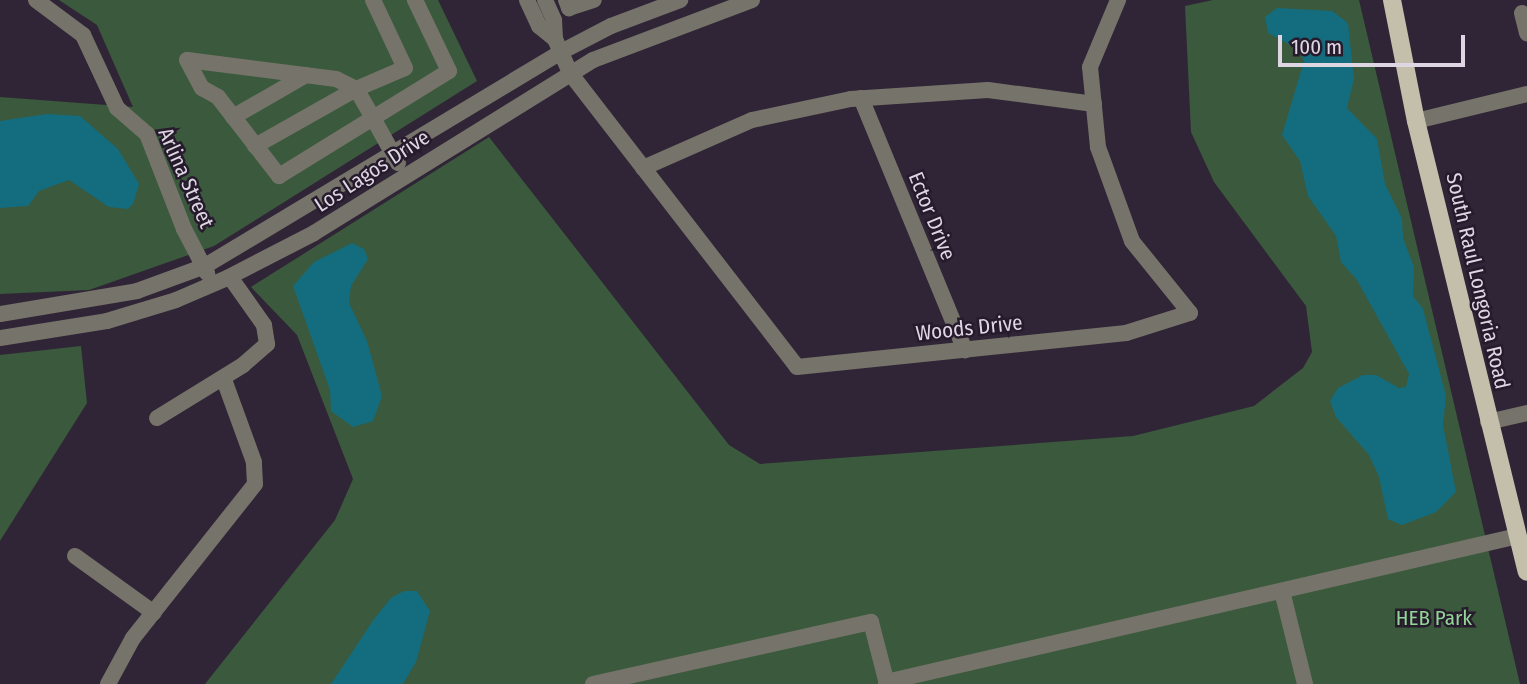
<!DOCTYPE html>
<style>
body{margin:0}
#map{position:relative;width:1527px;height:684px;overflow:hidden;background:#302536;font-family:"Fira Sans Condensed",sans-serif}
div>[style]{position:absolute}
[style*='--x']{left:calc(var(--x)*1px);top:calc(var(--y)*1px);width:calc(var(--w)*1px);rotate:calc(var(--a)*1deg)}
.green>*{inset:0;background:#3b593c}
.water>*{inset:0;background:#146d7f}
.minor>*{height:16px;margin:-8px;padding:0 8px;transform-origin:8px;border-radius:8px;background:#76746a}
.major>*{height:18px;margin:-9px;padding:0 9px;transform-origin:9px;border-radius:9px;background:#c3bfaa}
span{translate:-50% -50%;white-space:nowrap;text-align:center;line-height:1.15;-webkit-text-stroke:5px #261b2c;paint-order:stroke}
.street-label{font-size:21px;color:#ded7e3}
.park-label{font-size:21px;color:#92d595}
.scale{position:absolute;left:1278px;top:35px;width:187px;height:32px;box-sizing:border-box;border:4px solid #ded7e3;border-top:0;padding-left:9px;font-size:21px;line-height:24px;white-space:nowrap;color:#ded7e3;-webkit-text-stroke:5px #261b2c;paint-order:stroke}
</style>
<div id="map">
<div class="green">
<i style="clip-path:polygon(59px 0,438px 0,477px 81px,214px 246px,89px 290px,0 294px,0 97px,133px 107px,97px 25px)"></i>
<i style="clip-path:polygon(1213px 0,1359px 0,1520px 684px,205px 684px,335px 520px,353px 479px,297px 335px,251px 287px,489px 137px,729px 445px,760px 464px,1133px 436px,1254px 406px,1303px 368px,1312px 352px,1306px 306px,1214px 182px,1191px 132px,1185px 6px)"></i>
<i style="clip-path:polygon(81px 346px,87px 403px,0 541px,0 355px)"></i>
</div>
<div class="water">
<i style="clip-path:polygon(1277px 8px,1332px 11px,1348px 23px,1354px 79px,1347px 108px,1377px 139px,1385px 184px,1402px 219px,1403px 238px,1414px 267px,1413px 296px,1423px 309px,1446px 396px,1443px 425px,1456px 492px,1436px 512px,1402px 525px,1388px 519px,1379px 477px,1369px 455px,1336px 417px,1330px 401px,1338px 388px,1363px 375px,1376px 375px,1399px 388px,1406px 387px,1409px 374px,1357px 280px,1341px 262px,1336px 236px,1308px 196px,1300px 161px,1282px 135px,1304px 61px,1299px 50px,1268px 33px,1265px 17px)"></i>
<i style="clip-path:polygon(47px 114px,80px 116px,118px 149px,139px 184px,133px 204px,128px 209px,109px 207px,69px 180px,39px 191px,28px 206px,0 208px,0 121px)"></i>
<i style="clip-path:polygon(352px 243px,364px 249px,368px 259px,351px 286px,349px 303px,367px 341px,382px 396px,373px 421px,353px 427px,331px 411px,330px 390px,293px 286px,314px 262px)"></i>
<i style="clip-path:polygon(404px 591px,417px 591px,430px 611px,416px 662px,403px 684px,331px 684px,374px 619px,391px 598px)"></i>
</div>
<div class="minor">
<i style="--x:36;--y:0;--w:59;--a:36.7"></i>
<i style="--x:83;--y:35;--w:81;--a:65"></i>
<i style="--x:117;--y:108;--w:40;--a:41"></i>
<i style="--x:147;--y:134;--w:102;--a:68.7"></i>
<i style="--x:184;--y:229;--w:50;--a:62.4"></i>
<i style="--x:527;--y:0;--w:29;--a:65"></i>
<i style="--x:539;--y:26;--w:21;--a:39"></i>
<i style="--x:545;--y:0;--w:22;--a:66"></i>
<i style="--x:554;--y:20;--w:19;--a:87"></i>
<i style="--x:555;--y:39;--w:37;--a:66"></i>
<i style="--x:570;--y:73;--w:371;--a:52.3"></i>
<i style="--x:797;--y:367;--w:331;--a:-5.9"></i>
<i style="--x:1126;--y:333;--w:67;--a:-17.4"></i>
<i style="--x:1190;--y:313;--w:92;--a:-128.9"></i>
<i style="--x:1132;--y:241;--w:100;--a:-109.9"></i>
<i style="--x:1098;--y:147;--w:80;--a:-95.7"></i>
<i style="--x:1090;--y:67;--w:73;--a:-67.3"></i>
<i style="--x:566;--y:0;--w:9;--a:69"></i>
<i style="--x:569;--y:8;--w:26;--a:-18"></i>
<i style="--x:1522;--y:13;--w:21;--a:76"></i>
<i style="--x:861;--y:98;--w:273;--a:67.6"></i>
<i style="--x:233;--y:117;--w:84;--a:-29.9"></i>
<i style="--x:1416;--y:121;--w:114;--a:-13.7"></i>
<i style="--x:255;--y:146;--w:116;--a:-29.4"></i>
<i style="--x:356;--y:89;--w:53;--a:-23.2"></i>
<i style="--x:405;--y:68;--w:75;--a:-115.2"></i>
<i style="--x:398;--y:163;--w:51;--a:-119.1"></i>
<i style="--x:373;--y:118;--w:34;--a:-120"></i>
<i style="--x:356;--y:89;--w:22;--a:-153"></i>
<i style="--x:336;--y:79;--w:150;--a:-172.7"></i>
<i style="--x:187;--y:60;--w:32;--a:62"></i>
<i style="--x:202;--y:88;--w:18;--a:29"></i>
<i style="--x:218;--y:97;--w:100;--a:52.3"></i>
<i style="--x:279;--y:176;--w:110;--a:-31.7"></i>
<i style="--x:373;--y:118;--w:89;--a:-31.7"></i>
<i style="--x:449;--y:71;--w:79;--a:-115.6"></i>
<i style="--x:643;--y:168;--w:119;--a:-23.8"></i>
<i style="--x:752;--y:120;--w:101;--a:-12"></i>
<i style="--x:851;--y:99;--w:137;--a:-3.8"></i>
<i style="--x:988;--y:90;--w:107;--a:7.5"></i>
<i style="--x:0;--y:314;--w:139;--a:-9.5"></i>
<i style="--x:137;--y:291;--w:72;--a:-20.2"></i>
<i style="--x:205;--y:266;--w:415;--a:-31"></i>
<i style="--x:561;--y:52;--w:56;--a:-27.5"></i>
<i style="--x:611;--y:26;--w:74;--a:-20.6"></i>
<i style="--x:0;--y:338;--w:108;--a:-9"></i>
<i style="--x:107;--y:321;--w:72;--a:-16.9"></i>
<i style="--x:176;--y:300;--w:56;--a:-23.3"></i>
<i style="--x:227;--y:278;--w:98;--a:-27.3"></i>
<i style="--x:314;--y:233;--w:328;--a:-31.8"></i>
<i style="--x:593;--y:60;--w:170;--a:-20.7"></i>
<i style="--x:157;--y:418;--w:101;--a:-31.6"></i>
<i style="--x:243;--y:365;--w:32;--a:-41"></i>
<i style="--x:267;--y:344;--w:19;--a:-99"></i>
<i style="--x:264;--y:325;--w:59;--a:-125.3"></i>
<i style="--x:1488;--y:422;--w:40;--a:-13"></i>
<i style="--x:75;--y:556;--w:97;--a:35.8"></i>
<i style="--x:1282;--y:591;--w:96;--a:76.1"></i>
<i style="--x:886;--y:682;--w:649;--a:-13.01"></i>
<i style="--x:108;--y:684;--w:52;--a:-61.5"></i>
<i style="--x:133;--y:638;--w:196;--a:-51.6"></i>
<i style="--x:255;--y:484;--w:22;--a:-93"></i>
<i style="--x:254;--y:462;--w:90;--a:-110"></i>
<i style="--x:593;--y:684;--w:285;--a:-12.6"></i>
<i style="--x:871;--y:622;--w:64;--a:75.5"></i>
</div>
<div class="major">
<i style="--x:1392;--y:0;--w:123;--a:78.8"></i>
<i style="--x:1416;--y:121;--w:464;--a:76.2"></i>
</div>
<div class="street-label">
<span style="left:372px;top:171px;rotate:-33deg">Los Lagos Drive</span>
<span style="left:186px;top:178px;rotate:66deg">Arlina Street</span>
<span style="left:932px;top:216px;rotate:68deg">Ector Drive</span>
<span style="left:1478px;top:281px;rotate:77deg">South Raul Longoria Road</span>
<span style="left:969px;top:328px;rotate:-6deg">Woods Drive</span>
</div>
<div class="park-label">
<span style="left:1434px;top:618px">HEB Park</span>
</div>
<div class="scale">100 m</div>
</div>
